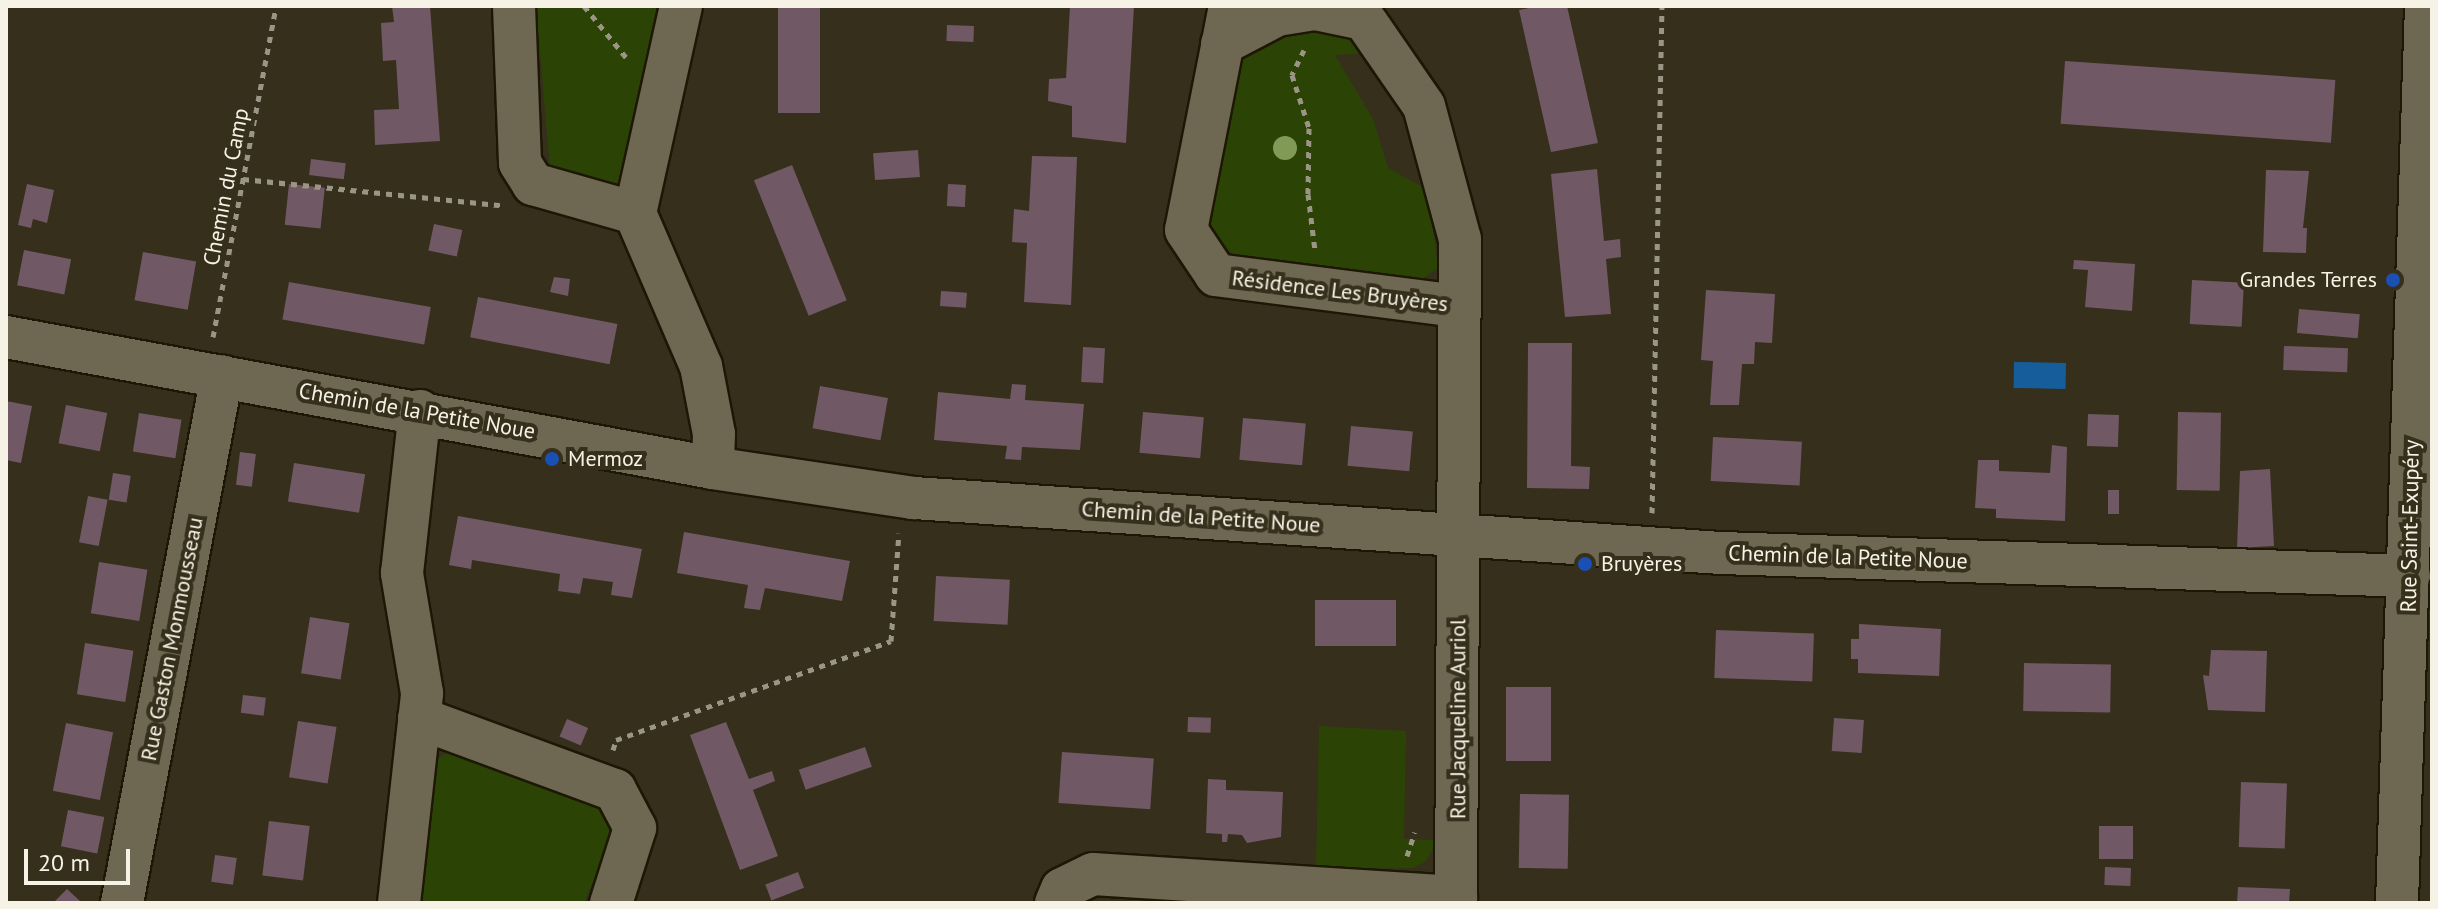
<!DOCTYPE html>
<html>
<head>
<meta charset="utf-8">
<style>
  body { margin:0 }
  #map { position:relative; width:2438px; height:909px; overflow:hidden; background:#362f1c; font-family:"PT Sans",sans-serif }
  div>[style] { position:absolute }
  .green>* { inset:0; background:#2b4405 }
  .water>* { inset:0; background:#165e9b; transform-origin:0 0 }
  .building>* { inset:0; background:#705965; transform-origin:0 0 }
  .path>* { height:5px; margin-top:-2.5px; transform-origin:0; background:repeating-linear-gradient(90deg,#9a9585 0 6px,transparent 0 12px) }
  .roads { filter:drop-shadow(2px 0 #1d1705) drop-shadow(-2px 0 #1d1705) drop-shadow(0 2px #1d1705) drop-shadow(0 -2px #1d1705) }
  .minor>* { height:42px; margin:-21px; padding:0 21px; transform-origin:21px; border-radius:21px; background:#6e6751 }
  .trees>* { width:24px; height:24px; margin:-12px; border-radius:50%; background:#819a55 }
  .dots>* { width:22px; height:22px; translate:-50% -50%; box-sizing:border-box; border:4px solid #362f1c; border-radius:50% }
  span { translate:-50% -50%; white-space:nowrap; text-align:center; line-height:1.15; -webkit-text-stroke:8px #362f1c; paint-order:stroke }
  .street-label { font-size:22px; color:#f6f3e6 }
  .poi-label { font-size:22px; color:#f6f3e6 }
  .right { translate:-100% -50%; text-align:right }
  .left { translate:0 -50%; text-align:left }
  .frame { position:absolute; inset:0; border:8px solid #f6f3e6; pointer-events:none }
  .scale { position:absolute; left:24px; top:849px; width:106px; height:36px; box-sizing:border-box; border:4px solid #f6f3e6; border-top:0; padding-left:10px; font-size:24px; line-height:28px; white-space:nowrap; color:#f6f3e6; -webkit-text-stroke:6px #362f1c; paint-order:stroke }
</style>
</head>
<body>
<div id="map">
  <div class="green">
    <i style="clip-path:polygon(536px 6px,657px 6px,625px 182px,609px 186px,550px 168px)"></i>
    <i style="clip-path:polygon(1290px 27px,1337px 31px,1369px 53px,1335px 55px,1373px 119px,1388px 168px,1428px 190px,1438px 268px,1421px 280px,1246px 259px,1220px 247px,1210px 221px,1232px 66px,1259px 43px)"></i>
    <i style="clip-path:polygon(1319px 726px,1406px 731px,1404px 839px,1438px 840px,1426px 861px,1414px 868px,1316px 869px)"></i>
    <i style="clip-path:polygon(452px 750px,603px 801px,615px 830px,584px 903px,418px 903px,432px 762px)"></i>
  </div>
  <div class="water">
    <i style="left:2014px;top:362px;width:52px;height:26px;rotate:1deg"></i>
  </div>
  <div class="building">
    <i style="clip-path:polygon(392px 6px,430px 6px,440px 141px,375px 145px,374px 110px,399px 109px,396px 60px,383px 61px,381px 23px,394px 22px)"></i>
    <i style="left:778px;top:6px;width:42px;height:107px"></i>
    <i style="clip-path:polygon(1070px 6px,1134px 6px,1126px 143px,1072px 137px,1072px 106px,1048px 101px,1049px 79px,1066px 78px)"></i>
    <i style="clip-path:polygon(1538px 6px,1567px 6px,1598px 143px,1551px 152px,1519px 10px)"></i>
    <i style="left:947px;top:25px;width:27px;height:16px;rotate:2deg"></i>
    <i style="left:2065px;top:61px;width:271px;height:63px;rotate:4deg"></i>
    <i style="left:918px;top:150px;width:27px;height:45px;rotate:86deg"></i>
    <i style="clip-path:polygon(1032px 156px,1077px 157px,1071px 305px,1024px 302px,1027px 243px,1012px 242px,1014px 209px,1029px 211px)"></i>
    <i style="left:311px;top:159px;width:35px;height:16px;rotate:7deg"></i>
    <i style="left:792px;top:165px;width:146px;height:41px;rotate:68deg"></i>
    <i style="clip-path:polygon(1597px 169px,1604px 241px,1620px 239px,1621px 257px,1606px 259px,1611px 314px,1565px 317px,1551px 174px)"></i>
    <i style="clip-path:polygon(2266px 170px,2309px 171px,2303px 228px,2307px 228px,2306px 253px,2263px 252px)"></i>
    <i style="clip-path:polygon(27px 184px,54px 190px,47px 223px,33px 219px,31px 228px,18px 225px)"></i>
    <i style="left:289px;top:184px;width:36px;height:41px;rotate:6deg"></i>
    <i style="left:948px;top:184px;width:18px;height:22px;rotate:3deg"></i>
    <i style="left:434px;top:224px;width:29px;height:27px;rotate:12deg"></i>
    <i style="left:24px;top:250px;width:48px;height:36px;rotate:11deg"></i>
    <i style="left:143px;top:252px;width:54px;height:49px;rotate:10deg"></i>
    <i style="clip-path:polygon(2074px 260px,2135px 264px,2132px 311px,2085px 307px,2088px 270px,2073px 269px)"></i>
    <i style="clip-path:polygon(554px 277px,570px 279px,568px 296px,550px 292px)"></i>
    <i style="left:2192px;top:280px;width:52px;height:44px;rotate:3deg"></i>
    <i style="left:289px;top:282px;width:144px;height:38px;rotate:10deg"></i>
    <i style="clip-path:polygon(1706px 290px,1775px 294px,1772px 343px,1755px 342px,1754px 364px,1742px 364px,1739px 405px,1710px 405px,1713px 361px,1701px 360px)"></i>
    <i style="left:941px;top:291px;width:26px;height:15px;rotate:4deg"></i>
    <i style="left:478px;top:297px;width:142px;height:41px;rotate:11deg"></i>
    <i style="left:2299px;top:309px;width:61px;height:24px;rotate:5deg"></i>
    <i style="clip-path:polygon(1528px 343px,1572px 343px,1571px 466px,1590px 467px,1589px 489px,1527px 488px)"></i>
    <i style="left:2284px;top:346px;width:64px;height:24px;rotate:2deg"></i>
    <i style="left:1083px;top:347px;width:22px;height:35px;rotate:3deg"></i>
    <i style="clip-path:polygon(1012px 384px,1026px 385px,1025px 400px,1084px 404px,1080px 450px,1022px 447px,1021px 460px,1005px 459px,1007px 446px,934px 440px,938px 392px,1010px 399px)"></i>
    <i style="left:820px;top:386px;width:69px;height:43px;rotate:10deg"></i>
    <i style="clip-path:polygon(6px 401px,32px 406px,21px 463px,6px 460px)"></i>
    <i style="left:66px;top:405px;width:42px;height:39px;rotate:11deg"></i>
    <i style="left:1143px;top:412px;width:61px;height:41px;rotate:5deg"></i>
    <i style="left:2178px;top:412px;width:43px;height:78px;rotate:1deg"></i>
    <i style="left:139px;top:413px;width:43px;height:39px;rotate:9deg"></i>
    <i style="left:2088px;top:414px;width:31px;height:32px;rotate:2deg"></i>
    <i style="left:1243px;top:418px;width:63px;height:42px;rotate:5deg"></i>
    <i style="left:1351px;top:426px;width:62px;height:40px;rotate:5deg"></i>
    <i style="left:1713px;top:437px;width:89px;height:44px;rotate:3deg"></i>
    <i style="clip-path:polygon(2052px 445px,2067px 447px,2065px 521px,1996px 518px,1996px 509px,1975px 508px,1978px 460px,1999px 460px,1999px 471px,2050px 473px)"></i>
    <i style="left:240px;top:452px;width:16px;height:33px;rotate:7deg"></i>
    <i style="left:294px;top:463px;width:72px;height:39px;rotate:9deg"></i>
    <i style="clip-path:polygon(2270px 469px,2274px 546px,2237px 548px,2240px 471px)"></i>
    <i style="left:113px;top:473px;width:18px;height:27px;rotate:9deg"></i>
    <i style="left:2108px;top:490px;width:11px;height:24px"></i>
    <i style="left:88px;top:496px;width:20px;height:47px;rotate:11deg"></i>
    <i style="clip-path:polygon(458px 516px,642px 549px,632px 598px,611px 595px,613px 582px,583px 578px,580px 594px,558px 591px,560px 574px,472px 560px,471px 569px,449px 565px)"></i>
    <i style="clip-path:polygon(684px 532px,850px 561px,842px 601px,765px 588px,760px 610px,744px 608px,748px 585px,677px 573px)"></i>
    <i style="left:99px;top:562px;width:49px;height:52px;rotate:9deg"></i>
    <i style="left:936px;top:576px;width:74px;height:45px;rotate:3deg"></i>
    <i style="left:1396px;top:600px;width:46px;height:81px;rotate:90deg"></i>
    <i style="left:310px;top:617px;width:40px;height:57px;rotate:9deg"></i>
    <i style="clip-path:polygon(1859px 624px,1941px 629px,1939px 676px,1858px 673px,1858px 659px,1851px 659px,1851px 639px,1859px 639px)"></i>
    <i style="left:1716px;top:630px;width:98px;height:48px;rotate:2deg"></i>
    <i style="left:85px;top:643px;width:49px;height:52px;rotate:9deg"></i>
    <i style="clip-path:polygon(2211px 650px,2267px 651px,2265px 712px,2208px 710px,2203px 675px,2209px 676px)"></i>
    <i style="left:2024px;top:663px;width:87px;height:48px;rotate:1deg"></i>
    <i style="left:1506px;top:687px;width:45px;height:74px"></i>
    <i style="left:243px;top:695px;width:23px;height:18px;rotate:7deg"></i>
    <i style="left:1188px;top:717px;width:23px;height:15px;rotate:2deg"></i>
    <i style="left:1834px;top:718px;width:30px;height:33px;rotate:4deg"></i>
    <i style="left:567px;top:719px;width:23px;height:19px;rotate:23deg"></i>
    <i style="left:298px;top:721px;width:39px;height:57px;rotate:9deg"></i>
    <i style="clip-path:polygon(726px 722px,749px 779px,772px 771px,775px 781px,753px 790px,778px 856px,740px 870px,690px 735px)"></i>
    <i style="left:66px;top:723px;width:48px;height:69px;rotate:11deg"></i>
    <i style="left:865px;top:747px;width:21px;height:70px;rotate:71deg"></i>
    <i style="left:1062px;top:752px;width:92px;height:51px;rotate:4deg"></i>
    <i style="clip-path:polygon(1208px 779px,1226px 780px,1226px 790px,1283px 792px,1281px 837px,1247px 843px,1242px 835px,1228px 834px,1227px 842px,1222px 842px,1222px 834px,1206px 833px)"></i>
    <i style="left:2241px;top:782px;width:46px;height:65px;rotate:2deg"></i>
    <i style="left:1520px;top:794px;width:49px;height:74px;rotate:1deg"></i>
    <i style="left:68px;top:810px;width:37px;height:37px;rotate:11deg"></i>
    <i style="left:269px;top:821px;width:41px;height:55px;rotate:7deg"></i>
    <i style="left:2099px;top:826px;width:34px;height:33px"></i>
    <i style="left:215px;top:855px;width:22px;height:27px;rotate:8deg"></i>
    <i style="left:2105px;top:867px;width:26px;height:18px;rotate:2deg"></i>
    <i style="left:798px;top:872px;width:17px;height:35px;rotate:69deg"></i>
    <i style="clip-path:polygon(2238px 887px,2290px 889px,2289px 903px,2237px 903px)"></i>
    <i style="clip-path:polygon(67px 889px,80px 901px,53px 903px)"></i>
  </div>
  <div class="path">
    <i style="left:584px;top:6px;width:71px;rotate:50.7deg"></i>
    <i style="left:1304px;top:50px;width:28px;rotate:116deg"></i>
    <i style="left:1292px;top:75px;width:56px;rotate:72.2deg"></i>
    <i style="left:1309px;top:128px;width:66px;rotate:90.9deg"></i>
    <i style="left:1308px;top:194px;width:56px;rotate:82.9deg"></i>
    <i style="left:243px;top:179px;width:259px;rotate:5.8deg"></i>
    <i style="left:213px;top:337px;width:337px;rotate:-79.2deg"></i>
    <i style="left:1652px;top:513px;width:507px;rotate:-88.87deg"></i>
    <i style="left:613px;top:750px;width:10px;rotate:-73deg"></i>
    <i style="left:616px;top:740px;width:292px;rotate:-19.8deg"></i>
    <i style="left:891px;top:641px;width:108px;rotate:-85.8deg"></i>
    <i style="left:1407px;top:856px;width:25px;rotate:-72deg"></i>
  </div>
  <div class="roads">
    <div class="minor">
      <i style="left:514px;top:6px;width:157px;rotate:87.8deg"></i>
      <i style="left:520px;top:163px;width:25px;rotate:58deg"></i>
      <i style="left:533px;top:184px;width:106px;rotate:15.9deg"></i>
      <i style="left:681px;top:6px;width:212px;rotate:102.5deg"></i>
      <i style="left:635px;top:213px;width:167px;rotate:66.7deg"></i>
      <i style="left:701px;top:366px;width:69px;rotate:79.2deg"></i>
      <i style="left:714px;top:434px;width:34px;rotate:92deg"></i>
      <i style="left:1230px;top:6px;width:228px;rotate:101.1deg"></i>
      <i style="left:1186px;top:230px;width:54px;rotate:56.3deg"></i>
      <i style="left:1216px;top:275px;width:245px;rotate:7.3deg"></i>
      <i style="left:1355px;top:6px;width:121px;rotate:55.4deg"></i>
      <i style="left:1424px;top:106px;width:138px;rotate:74.9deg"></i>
      <i style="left:1460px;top:239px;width:664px;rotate:90.35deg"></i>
      <i style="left:1222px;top:44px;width:62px;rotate:-27.8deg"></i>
      <i style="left:1277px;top:15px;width:38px;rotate:-9deg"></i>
      <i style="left:1315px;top:9px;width:49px;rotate:11.8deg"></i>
      <i style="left:6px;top:337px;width:719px;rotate:10.5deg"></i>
      <i style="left:713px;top:468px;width:203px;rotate:8.5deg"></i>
      <i style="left:914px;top:498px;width:809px;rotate:3.9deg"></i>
      <i style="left:1721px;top:553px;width:688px;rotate:1.91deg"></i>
      <i style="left:419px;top:718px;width:209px;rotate:20.2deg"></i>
      <i style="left:615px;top:790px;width:43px;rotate:62.2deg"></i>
      <i style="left:635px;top:828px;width:79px;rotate:107.7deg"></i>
      <i style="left:122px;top:903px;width:536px;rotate:-79.26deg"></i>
      <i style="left:399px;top:903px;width:211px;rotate:-83.7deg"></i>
      <i style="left:422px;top:693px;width:122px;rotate:-99.5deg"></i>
      <i style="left:402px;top:573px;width:163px;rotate:-83.7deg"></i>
      <i style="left:1056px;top:903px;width:15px;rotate:-67deg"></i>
      <i style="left:1062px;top:889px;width:34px;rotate:-26deg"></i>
      <i style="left:1093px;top:874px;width:364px;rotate:3.6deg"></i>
      <i style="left:2397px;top:903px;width:897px;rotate:-88.15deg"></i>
    </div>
  </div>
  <div class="trees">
    <i style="left:1285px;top:148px"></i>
  </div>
  <div class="dots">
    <i style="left:2393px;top:280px;background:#1a4fb4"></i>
    <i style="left:552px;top:459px;background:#1a4fb4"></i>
    <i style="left:1585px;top:564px;background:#1a4fb4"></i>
  </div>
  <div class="street-label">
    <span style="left:226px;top:187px;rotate:-79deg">Chemin du Camp</span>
    <span style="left:1340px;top:291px;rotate:7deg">Résidence Les Bruyères</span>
    <span style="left:417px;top:411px;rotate:10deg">Chemin de la Petite Noue</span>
    <span style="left:1201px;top:517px;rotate:4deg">Chemin de la Petite Noue</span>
    <span style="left:2410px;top:526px;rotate:-89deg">Rue Saint-Exupéry</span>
    <span style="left:1848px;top:557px;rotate:2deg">Chemin de la Petite Noue</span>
    <span style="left:172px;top:639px;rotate:-79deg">Rue Gaston Monmousseau</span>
    <span style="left:1458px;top:719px;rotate:-90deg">Rue Jacqueline Auriol</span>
  </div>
  <div class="poi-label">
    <span class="right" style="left:2377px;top:280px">Grandes Terres</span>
    <span class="left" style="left:568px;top:459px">Mermoz</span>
    <span class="left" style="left:1601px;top:564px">Bruyères</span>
  </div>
  <div class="frame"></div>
  <div class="scale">20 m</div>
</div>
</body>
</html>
